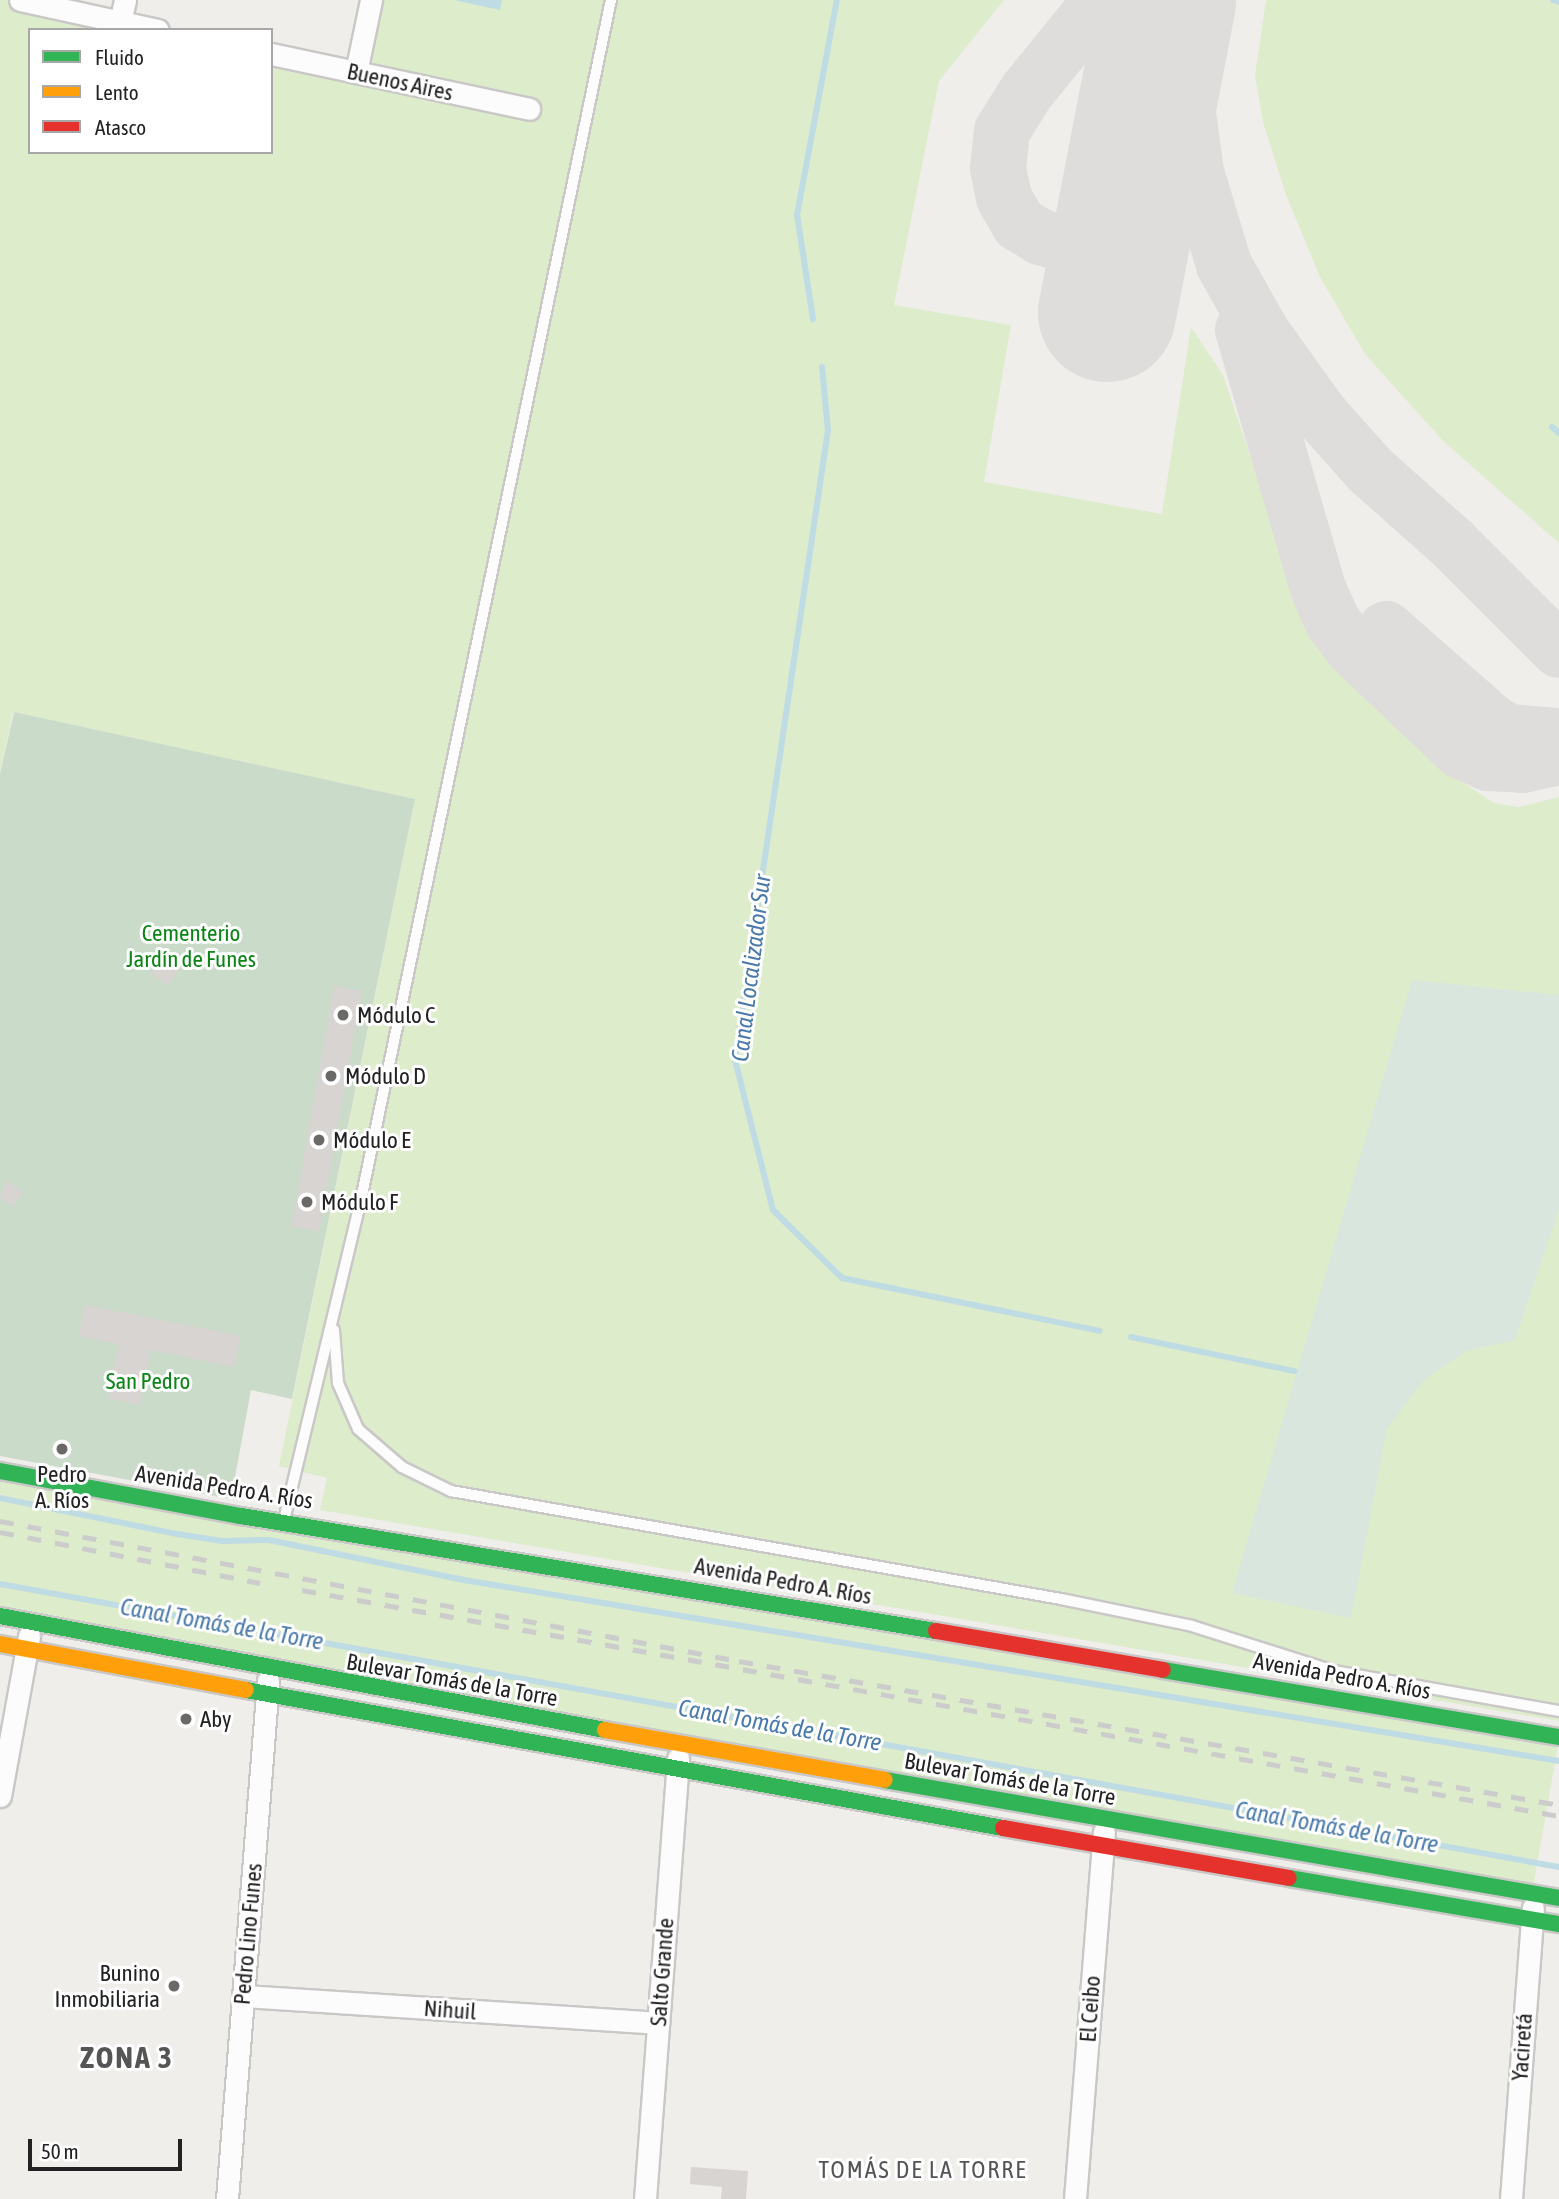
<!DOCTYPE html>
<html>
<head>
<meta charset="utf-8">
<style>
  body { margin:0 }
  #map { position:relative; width:1559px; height:2199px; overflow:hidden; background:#f0eeeb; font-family:"Asap Condensed",sans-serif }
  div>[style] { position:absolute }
  .grass>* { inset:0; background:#ddeccb; transform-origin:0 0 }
  .wetland>* { inset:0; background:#d9e6de }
  .cemetery>* { inset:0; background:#cadbca }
  .water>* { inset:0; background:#bfdbe3 }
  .stream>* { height:6px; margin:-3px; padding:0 3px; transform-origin:3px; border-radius:3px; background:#bfdbe3 }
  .taxiway>* { height:56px; margin:-28px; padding:0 28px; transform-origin:28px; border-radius:28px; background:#dedddc }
  .runway>* { height:138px; margin:-69px; padding:0 69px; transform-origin:69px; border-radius:69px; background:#dedddc }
  .building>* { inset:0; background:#d7d4d2; transform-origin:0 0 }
  .roads { filter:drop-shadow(2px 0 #c9c8c7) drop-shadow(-2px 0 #c9c8c7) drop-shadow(0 2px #c9c8c7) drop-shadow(0 -2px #c9c8c7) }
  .lane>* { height:10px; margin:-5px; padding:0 5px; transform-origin:5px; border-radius:5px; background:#fdfcfc }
  .street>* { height:21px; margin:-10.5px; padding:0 10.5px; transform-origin:10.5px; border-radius:10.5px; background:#fdfcfc }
  .fast>* { height:16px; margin:-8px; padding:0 8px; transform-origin:8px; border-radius:8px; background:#30b455 }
  .slow>* { height:16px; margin:-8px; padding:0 8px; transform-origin:8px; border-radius:8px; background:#ff9f0a }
  .jam>* { height:16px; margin:-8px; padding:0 8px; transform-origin:8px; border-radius:8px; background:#e5322d }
  .rail>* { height:5px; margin-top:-2.5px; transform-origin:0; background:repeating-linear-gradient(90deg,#ccc 0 14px,transparent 0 28px) }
  .dots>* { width:19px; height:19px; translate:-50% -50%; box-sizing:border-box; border:4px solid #fff; border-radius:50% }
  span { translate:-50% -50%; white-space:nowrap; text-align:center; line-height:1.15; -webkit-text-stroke:6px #fff; paint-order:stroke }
  .street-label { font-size:23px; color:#222 }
  .park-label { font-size:23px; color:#0c8416 }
  .poi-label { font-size:23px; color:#222 }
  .left { translate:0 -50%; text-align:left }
  .right { translate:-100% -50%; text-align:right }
  .water-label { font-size:24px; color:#4a7aab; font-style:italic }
  .neighbourhood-label { font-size:24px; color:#555; letter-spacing:2px }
  .district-label { font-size:30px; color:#555; font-weight:700; letter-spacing:2px }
  .legend { position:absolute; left:28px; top:28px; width:245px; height:126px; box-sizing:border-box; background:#fff; border:2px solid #a7a7a7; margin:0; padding:9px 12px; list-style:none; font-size:21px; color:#222 }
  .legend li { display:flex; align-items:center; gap:14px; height:35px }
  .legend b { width:35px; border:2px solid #a7a7a7 }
  .scale { position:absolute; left:28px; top:2139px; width:154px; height:32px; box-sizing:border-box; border:4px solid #222; border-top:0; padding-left:9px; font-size:21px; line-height:24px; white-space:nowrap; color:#222; -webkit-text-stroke:5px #fff; paint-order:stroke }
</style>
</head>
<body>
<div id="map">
  <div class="grass">
    <i style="clip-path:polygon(0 0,20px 0,158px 30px,30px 30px,30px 152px,271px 152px,271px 54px,356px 72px,371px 0,1004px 0,939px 81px,894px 305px,1011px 325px,984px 482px,1162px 514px,1191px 327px,1223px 375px,1305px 618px,1321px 649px,1453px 776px,1494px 803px,1519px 807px,1559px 797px,1559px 1721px,320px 1510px,327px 1478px,279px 1466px,415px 799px,13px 712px,0 773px)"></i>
    <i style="clip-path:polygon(1266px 0,1559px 0,1559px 543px,1443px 441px,1365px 354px,1320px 277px,1286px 195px,1263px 122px,1255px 75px)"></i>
    <i style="left:0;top:1471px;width:1582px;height:145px;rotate:10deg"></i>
  </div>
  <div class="wetland">
    <i style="clip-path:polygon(1412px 980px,1559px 995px,1559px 1209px,1515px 1340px,1466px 1351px,1423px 1381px,1387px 1429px,1351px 1618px,1232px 1593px)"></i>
  </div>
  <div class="cemetery">
    <i style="clip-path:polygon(14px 712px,415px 799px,292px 1399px,251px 1390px,231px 1499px,0 1456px,0 774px)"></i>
  </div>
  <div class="water">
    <i style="clip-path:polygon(454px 0,502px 0,500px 10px)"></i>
  </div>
  <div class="stream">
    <i style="left:1553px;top:0;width:6px;rotate:18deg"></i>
    <i style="left:813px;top:319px;width:105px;rotate:-98.7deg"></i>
    <i style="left:797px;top:215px;width:219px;rotate:-79.5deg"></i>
    <i style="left:822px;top:367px;width:63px;rotate:84.6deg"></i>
    <i style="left:828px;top:430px;width:637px;rotate:98.4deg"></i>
    <i style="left:735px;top:1060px;width:155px;rotate:75.8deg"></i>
    <i style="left:773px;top:1210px;width:97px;rotate:44.6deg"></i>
    <i style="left:842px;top:1278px;width:263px;rotate:11.6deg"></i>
    <i style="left:1552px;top:427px;width:9px;rotate:41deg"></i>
    <i style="left:1131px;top:1337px;width:167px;rotate:11.8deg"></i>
    <i style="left:0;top:1498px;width:181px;rotate:11.5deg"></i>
    <i style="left:177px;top:1534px;width:46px;rotate:8.8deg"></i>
    <i style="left:222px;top:1541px;width:47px;rotate:-1.2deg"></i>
    <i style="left:269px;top:1540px;width:199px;rotate:11.6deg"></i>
    <i style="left:464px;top:1580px;width:1110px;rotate:9.39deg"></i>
    <i style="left:0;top:1584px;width:1584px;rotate:10.29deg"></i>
  </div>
  <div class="taxiway">
    <i style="left:1101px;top:0;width:117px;rotate:129.1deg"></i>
    <i style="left:1027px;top:91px;width:47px;rotate:122deg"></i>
    <i style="left:1002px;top:131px;width:38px;rotate:96deg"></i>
    <i style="left:998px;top:169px;width:30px;rotate:78deg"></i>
    <i style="left:1004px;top:198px;width:30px;rotate:60deg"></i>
    <i style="left:1019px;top:224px;width:26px;rotate:31deg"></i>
    <i style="left:1041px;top:237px;width:27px;rotate:17deg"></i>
    <i style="left:1067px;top:245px;width:35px;rotate:-8deg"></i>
    <i style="left:1102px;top:240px;width:27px;rotate:-36deg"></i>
    <i style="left:1181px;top:0;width:99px;rotate:87.1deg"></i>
    <i style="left:1186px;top:99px;width:74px;rotate:82.2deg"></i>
    <i style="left:1196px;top:172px;width:97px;rotate:73.2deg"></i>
    <i style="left:1224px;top:265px;width:76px;rotate:60.7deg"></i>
    <i style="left:1261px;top:331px;width:103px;rotate:54.5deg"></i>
    <i style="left:1321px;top:415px;width:74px;rotate:48.3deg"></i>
    <i style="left:1370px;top:470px;width:110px;rotate:41.7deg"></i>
    <i style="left:1452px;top:543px;width:151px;rotate:45deg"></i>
    <i style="left:1243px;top:330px;width:272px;rotate:73.8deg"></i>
    <i style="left:1319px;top:591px;width:34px;rotate:66deg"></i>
    <i style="left:1333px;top:622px;width:34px;rotate:53deg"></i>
    <i style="left:1353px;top:649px;width:149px;rotate:43.4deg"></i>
    <i style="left:1461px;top:751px;width:30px;rotate:24deg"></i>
    <i style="left:1488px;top:763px;width:34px;rotate:3deg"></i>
    <i style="left:1522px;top:765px;width:38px;rotate:-12deg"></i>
    <i style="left:1386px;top:629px;width:141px;rotate:41.3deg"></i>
    <i style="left:1492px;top:722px;width:19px;rotate:32deg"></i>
    <i style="left:1508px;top:732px;width:51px;rotate:4.5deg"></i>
  </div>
  <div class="runway">
    <i style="left:1107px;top:313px;width:319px;rotate:-79.1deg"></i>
  </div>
  <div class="building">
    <i style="left:161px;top:959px;width:21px;height:18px;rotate:35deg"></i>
    <i style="left:334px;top:986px;width:28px;height:244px;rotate:10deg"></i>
    <i style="clip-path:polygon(6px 1180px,23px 1192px,12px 1207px,0 1198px)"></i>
    <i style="clip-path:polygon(85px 1305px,241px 1336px,234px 1367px,151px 1350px,140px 1405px,108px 1398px,119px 1344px,79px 1336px)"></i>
    <i style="clip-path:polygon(691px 2167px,748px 2171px,746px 2199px,721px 2199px,722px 2187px,690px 2184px)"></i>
  </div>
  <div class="roads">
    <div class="lane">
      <i style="left:334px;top:1330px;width:53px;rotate:85.7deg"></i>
      <i style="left:338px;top:1383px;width:50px;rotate:66.5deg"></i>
      <i style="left:358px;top:1429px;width:58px;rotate:40.8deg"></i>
      <i style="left:402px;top:1467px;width:55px;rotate:26.1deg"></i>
      <i style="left:451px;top:1491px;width:619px;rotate:10.04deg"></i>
      <i style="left:1061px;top:1599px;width:134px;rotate:11.6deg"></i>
      <i style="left:1192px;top:1626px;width:149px;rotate:17.6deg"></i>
      <i style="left:1334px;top:1671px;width:229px;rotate:10.1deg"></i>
      <i style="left:285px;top:1516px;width:335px;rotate:-76.5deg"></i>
      <i style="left:363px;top:1190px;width:1216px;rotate:-78.23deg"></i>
    </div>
    <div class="street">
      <i style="left:20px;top:0;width:141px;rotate:12.3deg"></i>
      <i style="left:120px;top:22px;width:23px;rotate:-77deg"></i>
      <i style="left:271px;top:54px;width:264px;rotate:12deg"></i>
      <i style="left:356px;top:72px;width:74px;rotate:-78.2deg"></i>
      <i style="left:0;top:1796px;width:163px;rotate:-79.7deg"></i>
      <i style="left:243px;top:1996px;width:416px;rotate:3.7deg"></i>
      <i style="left:227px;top:2199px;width:520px;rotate:-85.47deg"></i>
      <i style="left:645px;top:2199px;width:442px;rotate:-85.7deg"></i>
      <i style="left:1075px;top:2199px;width:368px;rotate:-85.5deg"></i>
      <i style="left:1511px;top:2199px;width:292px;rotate:-85.7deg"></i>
    </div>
    <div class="fast">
      <i style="left:0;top:1471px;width:245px;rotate:10.6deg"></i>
      <i style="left:241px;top:1516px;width:704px;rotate:9.4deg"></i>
      <i style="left:0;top:1616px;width:616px;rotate:10.67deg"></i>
      <i style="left:1163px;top:1670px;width:402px;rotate:9.6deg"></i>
      <i style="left:246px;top:1690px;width:769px;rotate:10.33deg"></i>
      <i style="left:885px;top:1780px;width:684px;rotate:9.93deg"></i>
      <i style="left:1289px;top:1878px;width:274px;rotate:9.7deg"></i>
    </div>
    <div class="slow">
      <i style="left:0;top:1644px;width:250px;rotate:10.6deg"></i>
      <i style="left:605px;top:1730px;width:284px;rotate:10.1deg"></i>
    </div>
    <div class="jam">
      <i style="left:936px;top:1631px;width:230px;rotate:9.7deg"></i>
      <i style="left:1003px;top:1828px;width:290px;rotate:9.9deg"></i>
    </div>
  </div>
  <div class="rail">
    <i style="left:0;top:1521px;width:752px;rotate:10.73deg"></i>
    <i style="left:739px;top:1661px;width:833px;rotate:9.96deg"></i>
    <i style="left:0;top:1532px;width:265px;rotate:11.1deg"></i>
    <i style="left:302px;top:1590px;width:1277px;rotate:10.19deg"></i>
  </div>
  <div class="dots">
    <i style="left:343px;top:1015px;background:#6a6968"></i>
    <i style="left:331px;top:1076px;background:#6a6968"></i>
    <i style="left:319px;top:1140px;background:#6a6968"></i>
    <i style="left:307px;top:1202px;background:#6a6968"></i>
    <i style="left:62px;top:1449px;background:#6a6968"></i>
    <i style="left:186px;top:1719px;background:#6a6968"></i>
    <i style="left:174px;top:1986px;background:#6a6968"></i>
  </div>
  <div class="street-label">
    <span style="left:400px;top:82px;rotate:12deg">Buenos Aires</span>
    <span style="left:224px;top:1487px;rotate:9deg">Avenida Pedro A. Ríos</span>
    <span style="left:783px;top:1581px;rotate:10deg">Avenida Pedro A. Ríos</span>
    <span style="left:1342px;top:1676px;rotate:10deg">Avenida Pedro A. Ríos</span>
    <span style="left:452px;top:1680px;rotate:10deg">Bulevar Tomás de la Torre</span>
    <span style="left:1010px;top:1779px;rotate:10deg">Bulevar Tomás de la Torre</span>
    <span style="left:248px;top:1934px;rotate:-85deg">Pedro Lino Funes</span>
    <span style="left:662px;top:1972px;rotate:-86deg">Salto Grande</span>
    <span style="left:1090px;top:2009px;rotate:-86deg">El Ceibo</span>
    <span style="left:450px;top:2010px;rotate:4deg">Nihuil</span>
    <span style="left:1522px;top:2047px;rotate:-86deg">Yaciretá</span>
  </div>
  <div class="park-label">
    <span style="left:191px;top:946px">Cementerio<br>Jardín de Funes</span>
    <span style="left:148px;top:1381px">San Pedro</span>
  </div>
  <div class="poi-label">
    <span class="left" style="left:357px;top:1015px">Módulo C</span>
    <span class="left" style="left:345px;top:1076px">Módulo D</span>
    <span class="left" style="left:333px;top:1140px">Módulo E</span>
    <span class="left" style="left:321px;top:1202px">Módulo F</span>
    <span style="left:62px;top:1487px">Pedro<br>A. Ríos</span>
    <span class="left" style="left:200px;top:1719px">Aby</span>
    <span class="right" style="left:160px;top:1986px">Bunino<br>Inmobiliaria</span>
  </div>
  <div class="water-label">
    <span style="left:751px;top:968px;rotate:-83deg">Canal Localizador Sur</span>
    <span style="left:222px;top:1624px;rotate:10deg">Canal Tomás de la Torre</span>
    <span style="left:780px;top:1725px;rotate:10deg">Canal Tomás de la Torre</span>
    <span style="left:1337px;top:1827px;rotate:10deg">Canal Tomás de la Torre</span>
  </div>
  <div class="neighbourhood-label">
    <span style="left:923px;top:2170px">TOMÁS DE LA TORRE</span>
  </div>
  <div class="district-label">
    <span style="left:127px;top:2057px">ZONA 3</span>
  </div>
  <ul class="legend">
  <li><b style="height:9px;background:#30b455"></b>Fluido</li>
  <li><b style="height:9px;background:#ff9f0a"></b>Lento</li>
  <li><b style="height:9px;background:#e5322d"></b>Atasco</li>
  </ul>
  <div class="scale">50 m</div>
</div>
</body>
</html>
